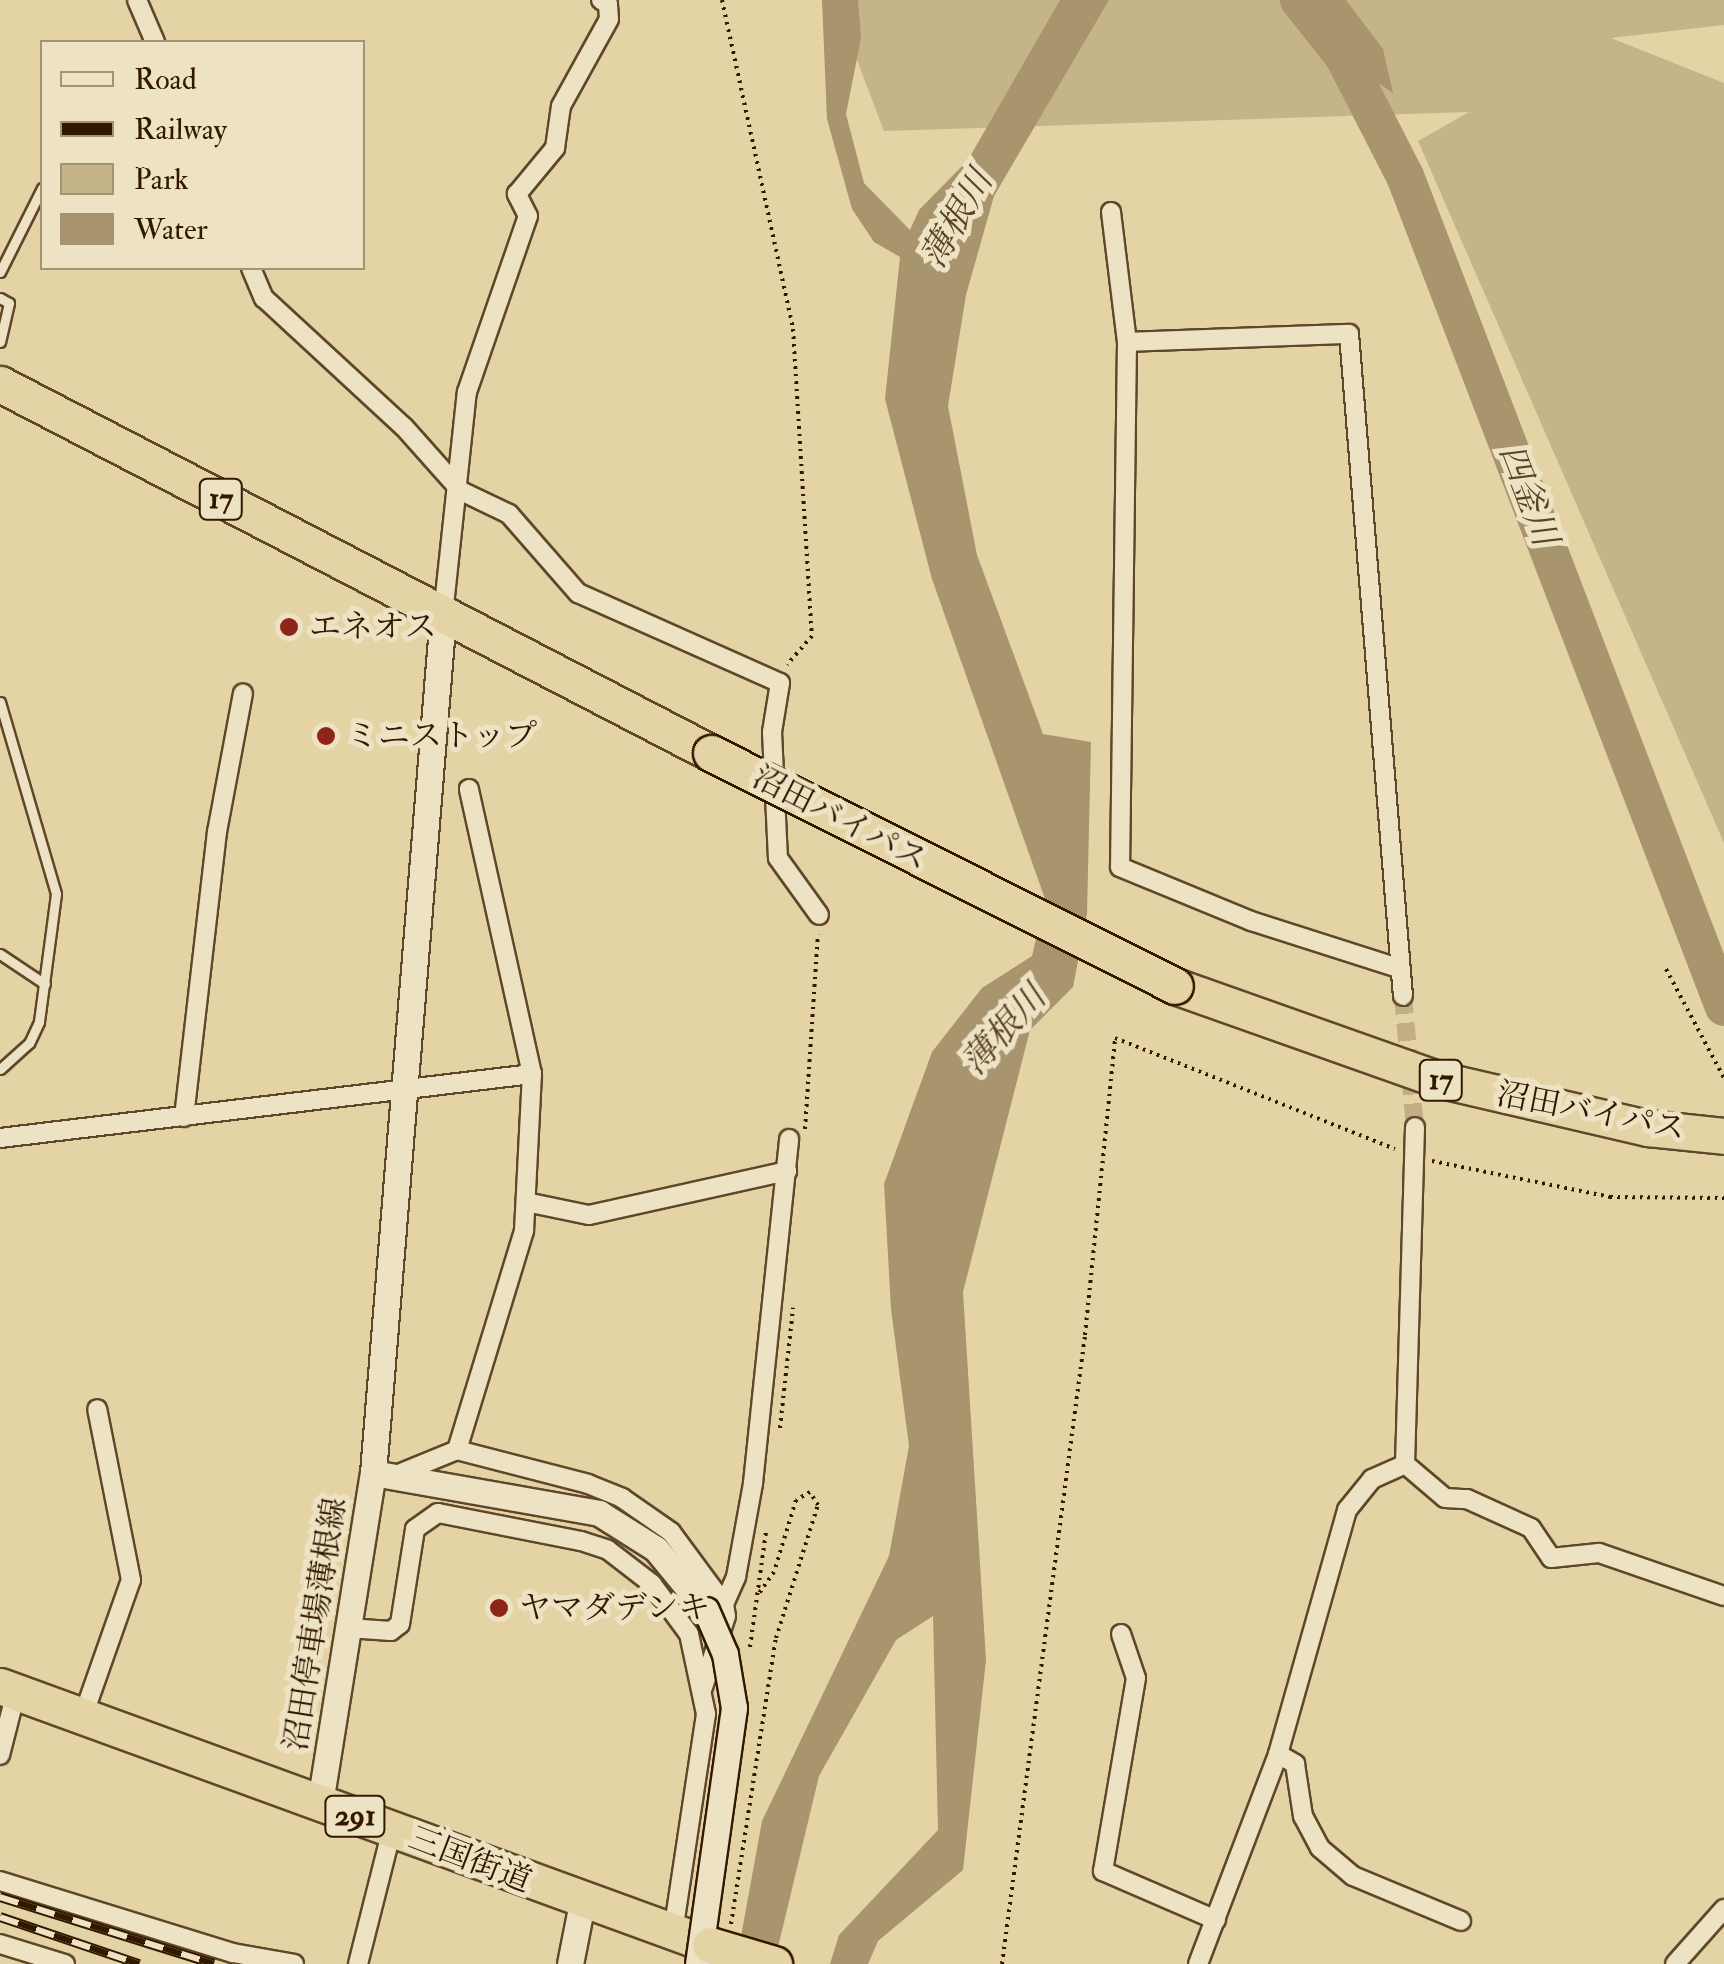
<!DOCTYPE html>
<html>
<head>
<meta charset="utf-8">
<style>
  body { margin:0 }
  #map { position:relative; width:1724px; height:1964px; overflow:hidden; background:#e4d4a5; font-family:"IM FELL Double Pica","Noto Serif JP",serif }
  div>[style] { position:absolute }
  .green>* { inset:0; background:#c6b489 }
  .water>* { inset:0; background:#a8946d }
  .river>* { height:38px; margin:-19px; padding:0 19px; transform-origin:19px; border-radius:19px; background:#a8946d }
  .street-tunnel>* { height:18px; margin-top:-9px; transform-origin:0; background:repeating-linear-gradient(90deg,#c1ae84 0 18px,transparent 0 27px) }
  .path>* { height:4px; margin-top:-2px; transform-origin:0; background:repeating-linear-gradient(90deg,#331800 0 2.5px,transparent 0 7.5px) }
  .roads { filter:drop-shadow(2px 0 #5f4729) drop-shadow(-2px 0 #5f4729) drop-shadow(0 2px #5f4729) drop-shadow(0 -2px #5f4729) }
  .lane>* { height:9px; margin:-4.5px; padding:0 4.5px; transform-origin:4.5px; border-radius:4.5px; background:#ede3c4 }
  .street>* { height:18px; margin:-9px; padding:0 9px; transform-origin:9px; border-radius:9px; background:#ede3c4 }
  .secondary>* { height:25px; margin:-12.5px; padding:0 12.5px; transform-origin:12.5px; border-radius:12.5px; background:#ede3c4 }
  .highway>* { height:35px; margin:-17.5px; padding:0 17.5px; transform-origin:17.5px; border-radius:17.5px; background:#e4d4a5 }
  .rail>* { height:10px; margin-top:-5px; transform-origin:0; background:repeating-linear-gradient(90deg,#ede3c4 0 19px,#331800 0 38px); box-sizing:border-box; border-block:2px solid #331800 }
  .bridges { filter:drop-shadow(2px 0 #331800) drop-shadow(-2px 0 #331800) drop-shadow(0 2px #331800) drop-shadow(0 -2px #331800) }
  .secondary-bridge>* { height:25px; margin:-12.5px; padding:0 12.5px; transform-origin:12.5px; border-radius:12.5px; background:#ede3c4 }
  .highway-bridge>* { height:35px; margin:-17.5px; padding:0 17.5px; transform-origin:17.5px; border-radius:17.5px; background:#e4d4a5 }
  .dots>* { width:28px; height:28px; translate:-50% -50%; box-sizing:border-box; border:5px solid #ede3c4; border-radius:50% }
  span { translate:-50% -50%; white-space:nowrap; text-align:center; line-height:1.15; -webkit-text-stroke:10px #ede3c4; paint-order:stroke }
  .shield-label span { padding:2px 8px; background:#ede3c4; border:2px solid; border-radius:8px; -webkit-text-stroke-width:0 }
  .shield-label { font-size:30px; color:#331800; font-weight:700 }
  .poi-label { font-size:32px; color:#331800 }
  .left { translate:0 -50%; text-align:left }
  .street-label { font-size:32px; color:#331800 }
  .water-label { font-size:35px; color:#5c4326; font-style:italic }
  .legend { position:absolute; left:40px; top:40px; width:325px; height:230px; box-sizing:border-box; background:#ede3c4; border:2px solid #a39276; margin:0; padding:12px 18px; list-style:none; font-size:30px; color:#331800 }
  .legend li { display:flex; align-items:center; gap:20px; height:50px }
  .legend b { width:50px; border:2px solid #a39276 }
</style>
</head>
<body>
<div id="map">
  <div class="green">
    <i style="clip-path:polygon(834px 0,1724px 0,1724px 25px,1611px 38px,1724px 83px,1724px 843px,1418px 141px,1469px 112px,884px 131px)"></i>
  </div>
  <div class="water">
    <i style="clip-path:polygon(822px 0,858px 0,861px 38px,846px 114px,864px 183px,910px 230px,919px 210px,968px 160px,1060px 0,1109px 0,994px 196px,966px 295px,948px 406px,977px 555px,1043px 734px,1091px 742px,1087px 914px,1073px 987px,1030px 1030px,963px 1292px,986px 1660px,963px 1870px,878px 1941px,868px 1964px,830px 1964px,839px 1935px,938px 1830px,933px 1616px,896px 1640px,819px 1776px,774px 1964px,736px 1964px,762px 1821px,889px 1556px,909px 1446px,891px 1309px,884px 1184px,932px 1052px,982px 988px,1032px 956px,1045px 899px,932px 579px,885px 399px,900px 257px,874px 242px,852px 209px,827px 119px)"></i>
    <i style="clip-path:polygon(1319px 0,1346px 0,1383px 49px,1393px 93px,1374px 80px)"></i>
  </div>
  <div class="river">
    <i style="left:1299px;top:0;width:73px;rotate:51.7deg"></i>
    <i style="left:1344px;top:57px;width:134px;rotate:62.9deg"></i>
    <i style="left:1405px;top:176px;width:890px;rotate:69deg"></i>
  </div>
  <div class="street-tunnel">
    <i style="left:1403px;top:996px;width:132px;rotate:84.8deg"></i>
  </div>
  <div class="path">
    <i style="left:722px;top:0;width:337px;rotate:77.8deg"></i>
    <i style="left:793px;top:329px;width:308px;rotate:86.5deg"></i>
    <i style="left:812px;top:636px;width:38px;rotate:131deg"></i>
    <i style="left:1666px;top:969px;width:123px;rotate:62deg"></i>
    <i style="left:805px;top:1129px;width:195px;rotate:-86.2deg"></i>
    <i style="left:1432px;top:1161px;width:182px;rotate:11.4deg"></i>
    <i style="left:1610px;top:1197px;width:114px;rotate:0.5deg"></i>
    <i style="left:780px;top:1428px;width:121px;rotate:-83.8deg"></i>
    <i style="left:750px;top:1647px;width:116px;rotate:-82.1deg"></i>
    <i style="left:731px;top:1924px;width:290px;rotate:-81.1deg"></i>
    <i style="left:776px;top:1638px;width:139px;rotate:-72.5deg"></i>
    <i style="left:818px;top:1505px;width:15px;rotate:-122deg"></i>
    <i style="left:810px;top:1492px;width:16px;rotate:150deg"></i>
    <i style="left:796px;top:1500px;width:75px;rotate:107deg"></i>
    <i style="left:774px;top:1572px;width:29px;rotate:125deg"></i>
    <i style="left:1002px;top:1964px;width:634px;rotate:-82.48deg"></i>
    <i style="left:1085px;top:1335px;width:299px;rotate:-84.2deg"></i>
    <i style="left:1115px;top:1038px;width:301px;rotate:21.6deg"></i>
  </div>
  <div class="roads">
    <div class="lane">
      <i style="left:0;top:272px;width:94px;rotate:-63.4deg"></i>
      <i style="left:0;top:298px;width:10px;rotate:29deg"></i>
      <i style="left:9px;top:303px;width:40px;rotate:103deg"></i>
      <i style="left:0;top:702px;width:200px;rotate:73.7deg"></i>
      <i style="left:56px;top:894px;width:129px;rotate:97.6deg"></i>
      <i style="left:39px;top:1022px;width:23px;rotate:115deg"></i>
      <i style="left:29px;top:1043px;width:39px;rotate:138deg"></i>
      <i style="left:0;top:954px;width:54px;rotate:33.7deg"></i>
    </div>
    <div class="street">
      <i style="left:137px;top:0;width:46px;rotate:66.8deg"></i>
      <i style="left:1111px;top:212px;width:131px;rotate:83deg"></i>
      <i style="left:1127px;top:342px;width:525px;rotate:90.76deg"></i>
      <i style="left:1120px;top:867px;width:142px;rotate:22.4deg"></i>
      <i style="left:1251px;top:921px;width:157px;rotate:17.7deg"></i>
      <i style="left:251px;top:268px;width:33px;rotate:67deg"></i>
      <i style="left:264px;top:298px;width:190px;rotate:42.7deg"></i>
      <i style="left:404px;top:427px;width:86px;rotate:48.3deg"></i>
      <i style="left:461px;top:491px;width:53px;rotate:25.6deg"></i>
      <i style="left:509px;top:514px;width:105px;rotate:48.9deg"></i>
      <i style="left:578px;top:593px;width:221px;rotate:24deg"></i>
      <i style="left:780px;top:683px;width:50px;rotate:99.3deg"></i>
      <i style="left:772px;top:732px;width:126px;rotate:87.3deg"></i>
      <i style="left:778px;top:858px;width:70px;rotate:54.3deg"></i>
      <i style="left:1127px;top:342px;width:222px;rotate:-2.1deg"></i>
      <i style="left:1349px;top:334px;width:664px;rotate:85.34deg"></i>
      <i style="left:443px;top:615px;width:224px;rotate:-83.9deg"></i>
      <i style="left:467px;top:392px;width:186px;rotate:-70.9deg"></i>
      <i style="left:528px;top:216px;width:25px;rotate:-117deg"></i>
      <i style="left:517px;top:194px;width:60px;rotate:-50.4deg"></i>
      <i style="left:555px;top:148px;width:42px;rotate:-81.9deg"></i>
      <i style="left:561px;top:106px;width:99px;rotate:-61.1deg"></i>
      <i style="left:609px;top:19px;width:15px;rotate:-94deg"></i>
      <i style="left:608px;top:4px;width:8px;rotate:-150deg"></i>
      <i style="left:184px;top:1117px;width:287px;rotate:-83.4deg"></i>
      <i style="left:217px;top:832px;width:141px;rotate:-79.4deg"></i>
      <i style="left:0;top:1138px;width:536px;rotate:-6.86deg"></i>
      <i style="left:526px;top:1202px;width:64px;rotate:11.7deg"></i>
      <i style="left:589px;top:1215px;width:203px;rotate:-12.5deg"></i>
      <i style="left:457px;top:1450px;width:135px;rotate:14.5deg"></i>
      <i style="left:588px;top:1484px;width:37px;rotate:22deg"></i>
      <i style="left:622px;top:1498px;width:60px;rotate:34.8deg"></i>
      <i style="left:671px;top:1532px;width:89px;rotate:53.6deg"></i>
      <i style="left:724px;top:1604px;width:12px;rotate:81deg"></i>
      <i style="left:726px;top:1616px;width:75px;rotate:107.9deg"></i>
      <i style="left:1405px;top:1464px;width:52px;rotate:40.4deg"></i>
      <i style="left:1445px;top:1498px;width:22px;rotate:3deg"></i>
      <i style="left:1467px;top:1499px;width:70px;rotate:24.4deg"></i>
      <i style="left:1531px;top:1528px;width:36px;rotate:56deg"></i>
      <i style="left:1551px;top:1558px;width:48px;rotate:-5.9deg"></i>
      <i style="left:1599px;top:1553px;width:132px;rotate:19deg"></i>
      <i style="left:1405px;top:1464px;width:337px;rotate:-88.3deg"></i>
      <i style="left:396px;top:1475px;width:66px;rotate:-22.3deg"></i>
      <i style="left:457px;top:1450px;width:229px;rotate:-73deg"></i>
      <i style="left:524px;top:1231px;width:157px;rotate:-87.1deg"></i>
      <i style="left:532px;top:1074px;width:292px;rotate:-102.5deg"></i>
      <i style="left:724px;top:1604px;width:30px;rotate:-66deg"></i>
      <i style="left:736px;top:1577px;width:96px;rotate:-79.7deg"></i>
      <i style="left:753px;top:1483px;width:346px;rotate:-84deg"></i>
      <i style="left:348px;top:1628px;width:43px;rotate:4deg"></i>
      <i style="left:391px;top:1631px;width:11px;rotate:-38deg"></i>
      <i style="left:400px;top:1624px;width:96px;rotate:-81deg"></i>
      <i style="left:415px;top:1529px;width:28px;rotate:-35deg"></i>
      <i style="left:438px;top:1513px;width:146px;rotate:11.1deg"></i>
      <i style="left:581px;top:1541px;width:28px;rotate:18deg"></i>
      <i style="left:608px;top:1550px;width:56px;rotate:37.7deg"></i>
      <i style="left:652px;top:1584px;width:62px;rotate:53.5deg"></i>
      <i style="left:689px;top:1634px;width:82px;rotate:78deg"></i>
      <i style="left:706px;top:1714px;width:221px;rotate:98.6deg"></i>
      <i style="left:1121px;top:1634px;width:46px;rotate:71.2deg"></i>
      <i style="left:1136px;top:1678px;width:196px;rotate:99.7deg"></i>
      <i style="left:1103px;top:1871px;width:123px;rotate:23.4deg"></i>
      <i style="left:83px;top:1716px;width:144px;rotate:-70.6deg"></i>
      <i style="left:131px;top:1580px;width:174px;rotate:-101.2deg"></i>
      <i style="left:1278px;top:1754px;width:20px;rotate:30deg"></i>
      <i style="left:1295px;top:1764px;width:53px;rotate:81.3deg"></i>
      <i style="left:1303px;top:1816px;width:36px;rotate:62deg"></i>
      <i style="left:1320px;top:1848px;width:43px;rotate:40.3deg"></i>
      <i style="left:1353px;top:1876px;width:117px;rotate:22.6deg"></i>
      <i style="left:0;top:1755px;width:65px;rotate:-75.7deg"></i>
      <i style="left:0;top:1881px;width:244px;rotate:17.2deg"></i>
      <i style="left:233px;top:1953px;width:62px;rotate:10.2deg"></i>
      <i style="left:0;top:1944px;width:68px;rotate:17.1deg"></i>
      <i style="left:358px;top:1964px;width:138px;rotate:-75.8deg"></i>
      <i style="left:1198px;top:1964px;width:225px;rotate:-69.1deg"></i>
      <i style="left:1278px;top:1754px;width:254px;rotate:-74.2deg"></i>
      <i style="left:1347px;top:1510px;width:40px;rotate:-51deg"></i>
      <i style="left:1372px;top:1479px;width:36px;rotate:-24deg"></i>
      <i style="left:1675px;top:1964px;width:74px;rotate:-48.3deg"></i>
    </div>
    <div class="secondary">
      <i style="left:373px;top:1473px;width:230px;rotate:10deg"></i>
      <i style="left:599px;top:1513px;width:67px;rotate:32.3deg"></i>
      <i style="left:656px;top:1549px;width:79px;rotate:50.7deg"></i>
      <i style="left:320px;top:1803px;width:334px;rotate:-80.9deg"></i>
      <i style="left:373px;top:1473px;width:861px;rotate:-85.34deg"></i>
      <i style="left:570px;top:1964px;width:62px;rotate:-78.9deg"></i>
    </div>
    <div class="highway">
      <i style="left:0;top:384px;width:801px;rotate:27.43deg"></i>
      <i style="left:1175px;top:986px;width:278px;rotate:19.5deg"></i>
      <i style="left:1437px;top:1079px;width:217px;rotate:13.1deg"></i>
      <i style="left:1648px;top:1128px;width:76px;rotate:6deg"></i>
      <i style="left:0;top:1686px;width:756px;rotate:20.04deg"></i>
    </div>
  </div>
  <div class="rail">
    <i style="left:0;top:1897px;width:224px;rotate:17.4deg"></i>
    <i style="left:0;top:1917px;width:147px;rotate:18.7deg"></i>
  </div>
  <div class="bridges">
    <div class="secondary-bridge">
      <i style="left:698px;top:1964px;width:259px;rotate:-82deg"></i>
      <i style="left:734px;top:1708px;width:55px;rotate:-99.5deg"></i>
      <i style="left:725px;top:1654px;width:48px;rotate:-113.4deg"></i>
    </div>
    <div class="highway-bridge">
      <i style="left:711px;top:753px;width:519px;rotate:26.66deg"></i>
      <i style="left:710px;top:1945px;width:67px;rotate:16.5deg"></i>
    </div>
  </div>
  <div class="dots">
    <i style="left:289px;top:627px;background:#8f2418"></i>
    <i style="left:326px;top:736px;background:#8f2418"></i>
    <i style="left:499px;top:1608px;background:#8f2418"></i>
  </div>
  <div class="shield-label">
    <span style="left:221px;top:499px">17</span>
    <span style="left:1441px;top:1080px">17</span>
    <span style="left:355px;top:1816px">291</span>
  </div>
  <div class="poi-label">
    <span class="left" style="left:309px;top:627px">エネオス</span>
    <span class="left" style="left:346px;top:736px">ミニストップ</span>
    <span class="left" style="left:519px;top:1608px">ヤマダデンキ</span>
  </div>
  <div class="street-label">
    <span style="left:840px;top:819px;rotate:27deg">沼田バイパス</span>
    <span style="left:1591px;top:1112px;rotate:11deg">沼田バイパス</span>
    <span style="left:316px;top:1624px;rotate:-81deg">沼田停車場薄根線</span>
    <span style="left:470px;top:1860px;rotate:21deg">三国街道</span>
  </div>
  <div class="water-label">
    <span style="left:957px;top:219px;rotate:-60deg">薄根川</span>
    <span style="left:1528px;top:495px;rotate:69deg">四釜川</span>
    <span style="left:1004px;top:1030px;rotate:-48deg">薄根川</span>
  </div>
  <ul class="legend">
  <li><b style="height:12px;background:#ede3c4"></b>Road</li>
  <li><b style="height:12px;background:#331800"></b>Railway</li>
  <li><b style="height:28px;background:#c6b489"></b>Park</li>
  <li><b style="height:28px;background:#a8946d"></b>Water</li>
  </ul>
</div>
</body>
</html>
